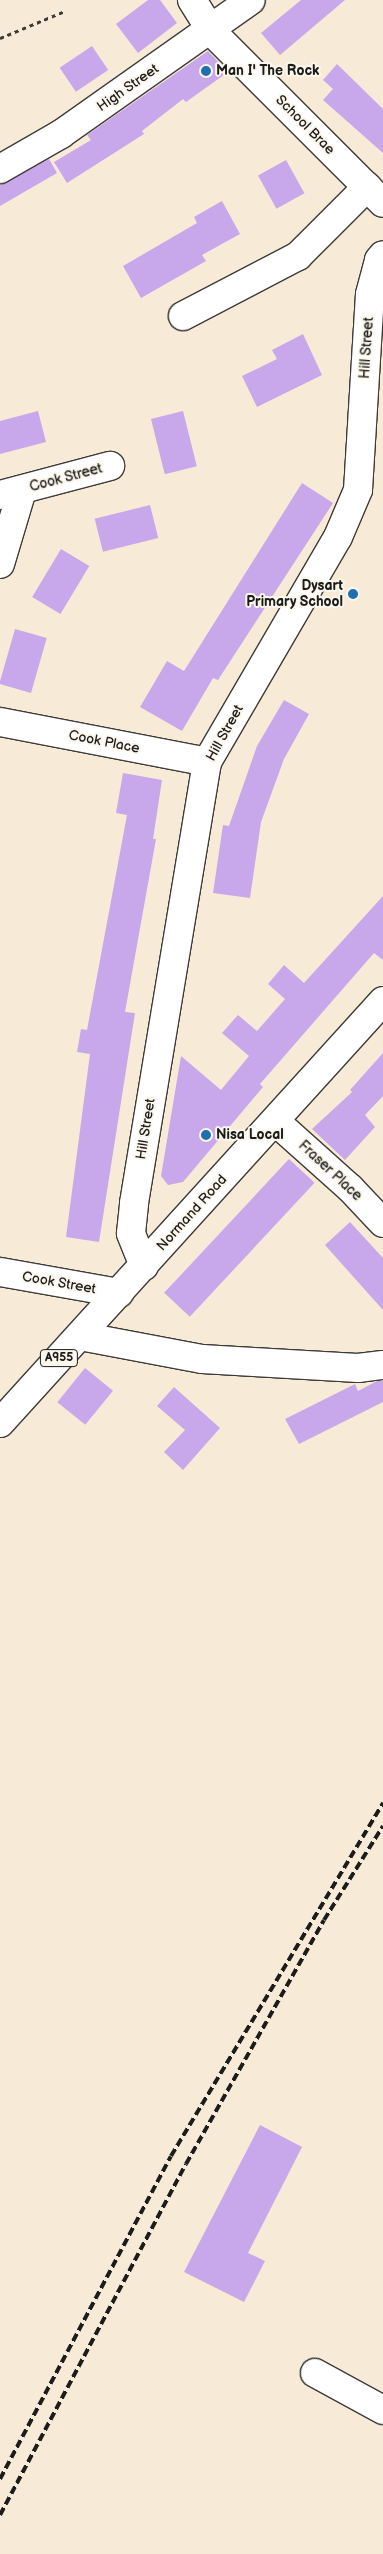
<!DOCTYPE html>
<html>
<head>
<meta charset="utf-8">
<style>
  body { margin:0 }
  #map { position:relative; width:383px; height:2554px; overflow:hidden; background:#f7ebd7; font-family:"Balsamiq Sans",sans-serif }
  div>[style] { position:absolute }
  .building>* { inset:0; background:#c8a7ea; transform-origin:0 0 }
  .path>* { height:3px; margin-top:-1.5px; transform-origin:0; background:repeating-linear-gradient(90deg,#3d3b38 0 4px,transparent 0 8px) }
  .roads { filter:drop-shadow(1px 0 #3d3b38) drop-shadow(-1px 0 #3d3b38) drop-shadow(0 1px #3d3b38) drop-shadow(0 -1px #3d3b38) }
  .minor>* { height:28px; margin:-14px; padding:0 14px; transform-origin:14px; border-radius:14px; background:#fff }
  .major>* { height:28px; margin:-14px; padding:0 14px; transform-origin:14px; border-radius:14px; background:#fff }
  .rail>* { height:4px; margin-top:-2px; transform-origin:0; background:repeating-linear-gradient(90deg,#1c1c1c 0 8px,transparent 0 12px) }
  .dots>* { width:14px; height:14px; translate:-50% -50%; box-sizing:border-box; border:2px solid #fbf7ec; border-radius:50% }
  span { translate:-50% -50%; white-space:nowrap; text-align:center; line-height:1.15; -webkit-text-stroke:4px #fbf7ec; paint-order:stroke }
  .shield-label span { padding:1px 4px; background:#fbf7ec; border:1px solid; border-radius:4px; -webkit-text-stroke-width:0 }
  .shield-label { font-size:12px; color:#1c1c1c; font-weight:700 }
  .poi-label { font-size:14px; color:#1c1c1c; font-weight:700 }
  .left { translate:0 -50%; text-align:left }
  .right { translate:-100% -50%; text-align:right }
  .street-label { font-size:14px; color:#1c1c1c }
</style>
</head>
<body>
<div id="map">
  <div class="building">
    <i style="clip-path:polygon(148px 0,160px 0,177px 23px,138px 53px,116px 24px)"></i>
    <i style="clip-path:polygon(301px 0,345px 0,280px 55px,261px 33px)"></i>
    <i style="left:92px;top:46px;width:29px;height:39px;rotate:56deg"></i>
    <i style="clip-path:polygon(208px 51px,228px 72px,186px 102px,183px 99px,142px 131px,144px 134px,67px 183px,54px 162px,91px 140px,87px 135px)"></i>
    <i style="clip-path:polygon(337px 64px,383px 109px,383px 153px,323px 100px,333px 89px,323px 80px)"></i>
    <i style="clip-path:polygon(49px 159px,57px 173px,0 206px,0 185px)"></i>
    <i style="left:286px;top:160px;width:38px;height:32px;rotate:61deg"></i>
    <i style="clip-path:polygon(222px 201px,240px 234px,202px 255px,206px 261px,141px 298px,123px 266px,197px 223px,194px 217px)"></i>
    <i style="clip-path:polygon(303px 334px,322px 375px,257px 407px,242px 376px,277px 359px,272px 350px)"></i>
    <i style="clip-path:polygon(38px 411px,46px 442px,0 454px,0 421px)"></i>
    <i style="left:183px;top:411px;width:57px;height:33px;rotate:76deg"></i>
    <i style="clip-path:polygon(302px 483px,333px 503px,218px 680px,213px 678px,182px 731px,140px 707px,167px 661px,184px 671px)"></i>
    <i style="left:150px;top:505px;width:34px;height:57px;rotate:76deg"></i>
    <i style="left:61px;top:549px;width:33px;height:56px;rotate:31deg"></i>
    <i style="left:15px;top:629px;width:33px;height:57px;rotate:16deg"></i>
    <i style="clip-path:polygon(284px 700px,309px 714px,284px 759px,261px 822px,250px 898px,213px 893px,223px 825px,229px 826px,257px 746px)"></i>
    <i style="clip-path:polygon(123px 773px,162px 780px,153px 839px,156px 839px,125px 1012px,135px 1013px,99px 1242px,66px 1237px,90px 1054px,77px 1052px,81px 1029px,87px 1030px,127px 815px,116px 813px)"></i>
    <i style="clip-path:polygon(383px 896px,383px 960px,374px 953px,260px 1084px,263px 1087px,183px 1182px,168px 1185px,161px 1176px,181px 1056px,221px 1090px,249px 1056px,222px 1033px,238px 1015px,257px 1031px,285px 999px,268px 984px,284px 965px,304px 983px)"></i>
    <i style="clip-path:polygon(383px 1053px,383px 1096px,365px 1115px,375px 1127px,345px 1160px,312px 1129px,352px 1092px,350px 1090px)"></i>
    <i style="left:289px;top:1159px;width:35px;height:183px;rotate:43deg"></i>
    <i style="clip-path:polygon(350px 1222px,383px 1258px,383px 1310px,325px 1245px)"></i>
    <i style="left:85px;top:1368px;width:36px;height:44px;rotate:39deg"></i>
    <i style="clip-path:polygon(377px 1381px,383px 1381px,383px 1402px,299px 1444px,285px 1419px,355px 1384px,358px 1391px)"></i>
    <i style="clip-path:polygon(174px 1387px,220px 1428px,183px 1470px,164px 1452px,185px 1430px,157px 1406px)"></i>
    <i style="clip-path:polygon(260px 2125px,302px 2147px,248px 2253px,265px 2261px,244px 2302px,184px 2272px)"></i>
  </div>
  <div class="path">
    <i style="left:0;top:38px;width:70px;rotate:-22.6deg"></i>
  </div>
  <div class="roads">
    <div class="minor">
      <i style="left:192px;top:0;width:36px;rotate:58deg"></i>
      <i style="left:211px;top:31px;width:243px;rotate:45deg"></i>
      <i style="left:0;top:169px;width:70px;rotate:-29.8deg"></i>
      <i style="left:61px;top:134px;width:232px;rotate:-35.2deg"></i>
      <i style="left:183px;top:316px;width:130px;rotate:-27.6deg"></i>
      <i style="left:298px;top:256px;width:98px;rotate:-45deg"></i>
      <i style="left:0;top:495px;width:114px;rotate:-14.8deg"></i>
      <i style="left:0;top:564px;width:77px;rotate:-73.4deg"></i>
      <i style="left:0;top:722px;width:211px;rotate:10.9deg"></i>
      <i style="left:275px;top:1121px;width:101px;rotate:41.8deg"></i>
      <i style="left:350px;top:1188px;width:48px;rotate:46.7deg"></i>
      <i style="left:144px;top:1266px;width:35px;rotate:-112deg"></i>
      <i style="left:131px;top:1233px;width:30px;rotate:-84deg"></i>
      <i style="left:134px;top:1203px;width:447px;rotate:-80.6deg"></i>
      <i style="left:207px;top:762px;width:260px;rotate:-59.8deg"></i>
      <i style="left:338px;top:537px;width:51px;rotate:-66.9deg"></i>
      <i style="left:358px;top:490px;width:196px;rotate:-86.5deg"></i>
      <i style="left:370px;top:294px;width:35px;rotate:-75deg"></i>
      <i style="left:379px;top:260px;width:6px;rotate:-51deg"></i>
      <i style="left:0;top:1272px;width:121px;rotate:10deg"></i>
      <i style="left:80px;top:1336px;width:124px;rotate:10.7deg"></i>
      <i style="left:202px;top:1359px;width:156px;rotate:3.3deg"></i>
      <i style="left:358px;top:1368px;width:25px;rotate:-7deg"></i>
      <i style="left:315px;top:2373px;width:77px;rotate:28.6deg"></i>
    </div>
    <div class="major">
      <i style="left:0;top:1423px;width:570px;rotate:-47.77deg"></i>
    </div>
  </div>
  <div class="rail">
    <i style="left:0;top:2479px;width:365px;rotate:-62.1deg"></i>
    <i style="left:171px;top:2156px;width:412px;rotate:-59deg"></i>
    <i style="left:0;top:2515px;width:397px;rotate:-62.1deg"></i>
    <i style="left:186px;top:2164px;width:280px;rotate:-60.5deg"></i>
    <i style="left:324px;top:1920px;width:111px;rotate:-57.9deg"></i>
  </div>
  <div class="dots">
    <i style="left:206px;top:71px;background:#1f6fb2"></i>
    <i style="left:353px;top:594px;background:#1f6fb2"></i>
    <i style="left:206px;top:1135px;background:#1f6fb2"></i>
  </div>
  <div class="shield-label">
    <span style="left:59px;top:1358px">A955</span>
  </div>
  <div class="poi-label">
    <span class="left" style="left:216px;top:71px">Man I' The Rock</span>
    <span class="right" style="left:343px;top:594px">Dysart<br>Primary School</span>
    <span class="left" style="left:216px;top:1135px">Nisa Local</span>
  </div>
  <div class="street-label">
    <span style="left:128px;top:88px;rotate:-35deg">High Street</span>
    <span style="left:305px;top:125px;rotate:45deg">School Brae</span>
    <span style="left:367px;top:348px;rotate:-86deg">Hill Street</span>
    <span style="left:66px;top:478px;rotate:-15deg">Cook Street</span>
    <span style="left:225px;top:733px;rotate:-61deg">Hill Street</span>
    <span style="left:104px;top:742px;rotate:11deg">Cook Place</span>
    <span style="left:146px;top:1129px;rotate:-81deg">Hill Street</span>
    <span style="left:330px;top:1171px;rotate:43deg">Fraser Place</span>
    <span style="left:192px;top:1213px;rotate:-48deg">Normand Road</span>
    <span style="left:59px;top:1283px;rotate:10deg">Cook Street</span>
  </div>
</div>
</body>
</html>
